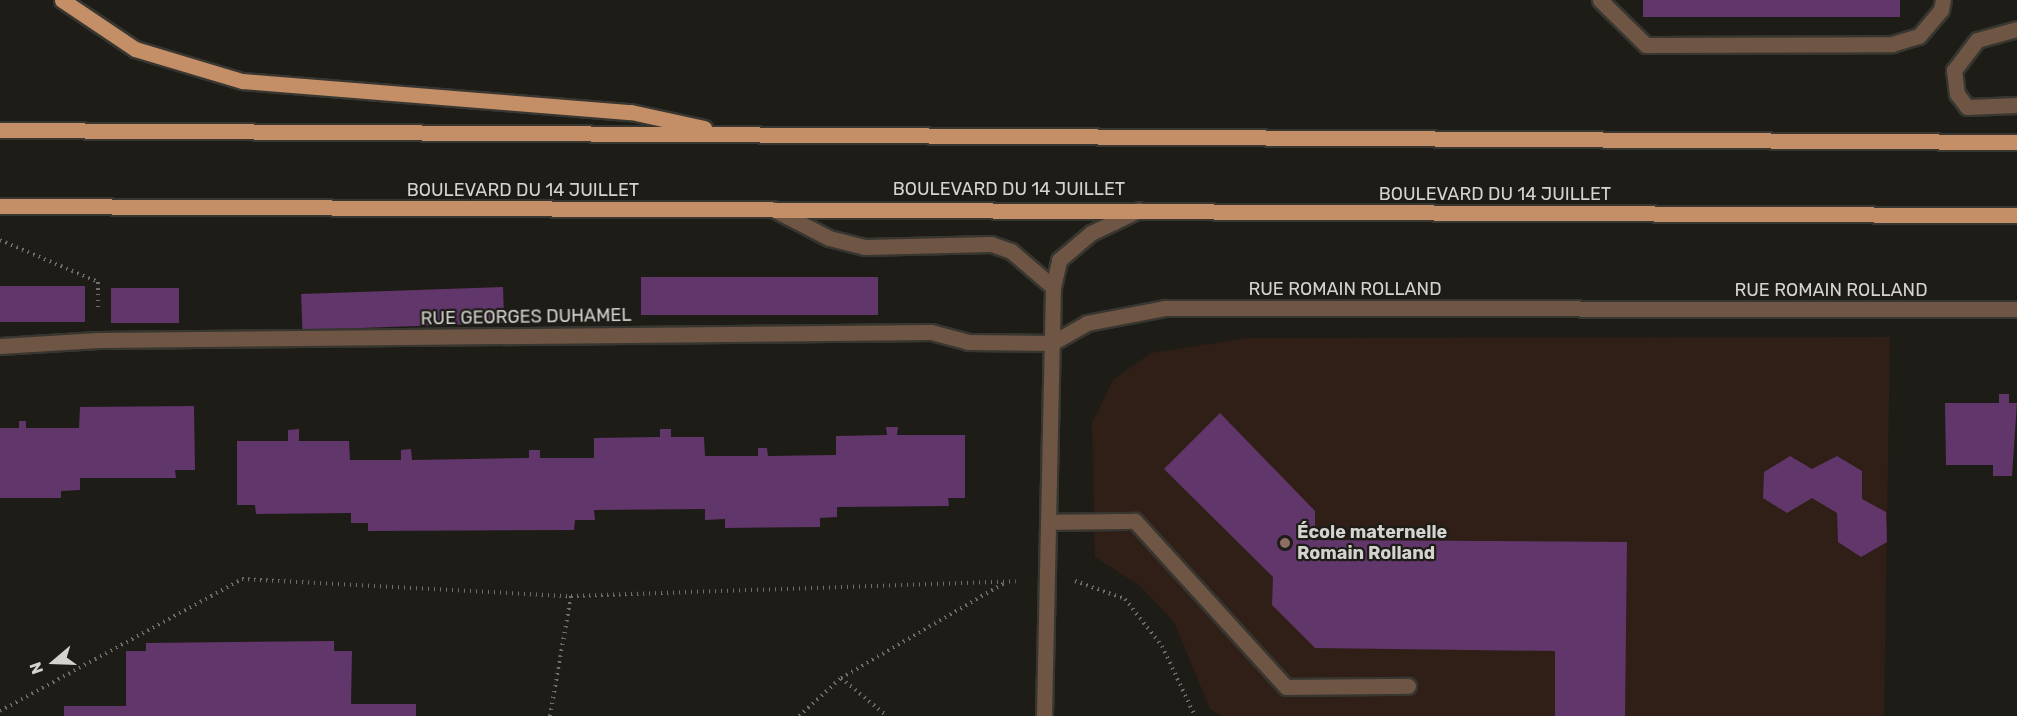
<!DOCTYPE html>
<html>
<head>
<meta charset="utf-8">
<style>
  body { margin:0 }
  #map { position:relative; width:2017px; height:716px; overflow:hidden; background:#1e1c16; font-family:Rubik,sans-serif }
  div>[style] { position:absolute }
  .education>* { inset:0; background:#301f17 }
  .building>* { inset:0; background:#61366b; transform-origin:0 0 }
  .path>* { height:4px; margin-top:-2px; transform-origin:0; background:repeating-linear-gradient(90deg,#706e69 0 1.5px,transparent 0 6px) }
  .roads { filter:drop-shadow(2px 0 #373630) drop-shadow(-2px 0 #373630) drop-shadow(0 2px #373630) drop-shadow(0 -2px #373630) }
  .minor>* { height:15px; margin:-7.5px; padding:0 7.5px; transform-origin:7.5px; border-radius:7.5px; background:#6f5543 }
  .major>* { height:15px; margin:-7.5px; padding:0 7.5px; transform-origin:7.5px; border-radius:7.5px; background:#c48e67 }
  .dots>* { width:16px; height:16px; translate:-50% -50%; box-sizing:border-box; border:3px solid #1e1c16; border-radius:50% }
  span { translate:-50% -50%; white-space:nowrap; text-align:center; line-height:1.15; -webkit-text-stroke:4.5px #1e1c16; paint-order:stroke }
  .street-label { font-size:18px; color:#d4d3cf }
  .poi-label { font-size:18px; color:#d4d3cf; font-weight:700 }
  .left { translate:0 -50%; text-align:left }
  .north { position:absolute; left:24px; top:632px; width:60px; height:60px; -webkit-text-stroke:4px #1e1c16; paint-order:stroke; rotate:251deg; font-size:16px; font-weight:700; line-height:24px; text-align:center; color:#d4d3cf }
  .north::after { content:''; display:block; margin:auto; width:21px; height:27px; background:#d4d3cf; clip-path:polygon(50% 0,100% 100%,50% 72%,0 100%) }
</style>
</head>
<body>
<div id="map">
  <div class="education">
    <i style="clip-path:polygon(1890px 337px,1884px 716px,1222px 716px,1210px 709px,1174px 622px,1140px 586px,1095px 557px,1092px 423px,1113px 380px,1151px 353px,1249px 338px)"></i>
  </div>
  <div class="building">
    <i style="left:1643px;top:0;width:257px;height:17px"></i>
    <i style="left:878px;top:277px;width:38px;height:237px;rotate:90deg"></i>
    <i style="left:85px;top:286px;width:36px;height:85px;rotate:90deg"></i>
    <i style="left:503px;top:287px;width:36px;height:202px;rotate:88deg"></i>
    <i style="left:111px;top:288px;width:68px;height:35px"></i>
    <i style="clip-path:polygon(1999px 394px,2009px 394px,2009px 403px,2017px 403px,2012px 476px,1993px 476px,1993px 465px,1946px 465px,1945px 403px,1999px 403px)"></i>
    <i style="clip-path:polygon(194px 406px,195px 470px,175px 470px,176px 478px,80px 478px,80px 490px,61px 491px,61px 498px,0 498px,0 428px,19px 428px,19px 421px,26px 421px,26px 428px,79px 428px,80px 407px)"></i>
    <i style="clip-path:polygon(1220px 413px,1315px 511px,1315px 540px,1627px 542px,1625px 716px,1555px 716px,1555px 651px,1315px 648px,1272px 605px,1273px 577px,1164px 469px)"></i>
    <i style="clip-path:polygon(886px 427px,898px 427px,897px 435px,965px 435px,965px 498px,948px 498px,949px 506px,837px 507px,837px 517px,820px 518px,820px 527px,725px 528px,725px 519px,705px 520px,705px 509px,594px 510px,595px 520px,575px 520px,574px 530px,368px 531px,368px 523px,351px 523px,351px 513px,256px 514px,255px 505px,237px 505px,237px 441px,288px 441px,288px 430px,299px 429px,299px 441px,349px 441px,350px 460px,401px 460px,401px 450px,411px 449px,412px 460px,529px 458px,529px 450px,540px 450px,540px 458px,594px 458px,594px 438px,660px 437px,660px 429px,671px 429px,671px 437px,704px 437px,705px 456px,758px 456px,758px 448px,767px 448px,768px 456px,836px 455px,836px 436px,887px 435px)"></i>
    <i style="clip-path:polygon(1790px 456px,1812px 469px,1837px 456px,1862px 471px,1862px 499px,1886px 512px,1887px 542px,1861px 557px,1838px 542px,1837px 513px,1812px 498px,1787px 513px,1763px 498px,1764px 472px)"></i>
    <i style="clip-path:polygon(334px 641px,334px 651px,352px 651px,351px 704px,416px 704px,416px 716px,64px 716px,64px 706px,126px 706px,126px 651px,146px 651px,146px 643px)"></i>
  </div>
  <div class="path">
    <i style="left:0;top:240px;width:107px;rotate:23.2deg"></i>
    <i style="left:98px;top:282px;width:30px;rotate:90deg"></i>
    <i style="left:1075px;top:581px;width:53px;rotate:19.8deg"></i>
    <i style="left:1125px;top:599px;width:60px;rotate:51.8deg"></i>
    <i style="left:1162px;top:646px;width:77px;rotate:64.8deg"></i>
    <i style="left:841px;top:678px;width:191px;rotate:-30.2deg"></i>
    <i style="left:0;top:711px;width:276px;rotate:-28.6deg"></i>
    <i style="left:242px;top:579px;width:329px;rotate:3deg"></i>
    <i style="left:571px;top:596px;width:445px;rotate:-1.9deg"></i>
    <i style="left:550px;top:716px;width:122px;rotate:-80.1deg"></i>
    <i style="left:799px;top:716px;width:57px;rotate:-42.1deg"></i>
    <i style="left:841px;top:678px;width:60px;rotate:39.6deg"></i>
  </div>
  <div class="roads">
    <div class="minor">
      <i style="left:1600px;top:0;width:64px;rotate:44.4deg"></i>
      <i style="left:1646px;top:45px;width:246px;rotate:-0.2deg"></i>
      <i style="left:1892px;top:44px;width:28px;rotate:-17deg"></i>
      <i style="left:1919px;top:36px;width:34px;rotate:-50deg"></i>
      <i style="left:1941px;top:10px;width:10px;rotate:-79deg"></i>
      <i style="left:2017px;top:29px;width:41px;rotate:164.6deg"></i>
      <i style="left:1977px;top:40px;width:38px;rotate:127deg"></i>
      <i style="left:1954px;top:70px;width:24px;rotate:83deg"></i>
      <i style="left:1957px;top:94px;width:16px;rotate:52deg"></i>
      <i style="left:1967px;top:107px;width:50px;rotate:-2.3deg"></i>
      <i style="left:773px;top:209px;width:63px;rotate:27.4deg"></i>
      <i style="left:829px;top:238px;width:36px;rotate:14deg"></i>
      <i style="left:864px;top:247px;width:127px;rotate:-1.4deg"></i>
      <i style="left:991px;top:244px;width:21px;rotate:19deg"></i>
      <i style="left:1011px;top:251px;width:55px;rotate:40.6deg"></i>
      <i style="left:0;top:346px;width:98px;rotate:-3.5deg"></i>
      <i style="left:98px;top:340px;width:833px;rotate:-0.55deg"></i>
      <i style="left:931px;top:332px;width:38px;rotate:15deg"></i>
      <i style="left:968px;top:342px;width:84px;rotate:0.7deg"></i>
      <i style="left:1052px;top:343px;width:40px;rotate:-29.7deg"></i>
      <i style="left:1087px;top:323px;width:79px;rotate:-10.9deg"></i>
      <i style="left:1165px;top:308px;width:852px;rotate:0.07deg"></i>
      <i style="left:1048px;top:522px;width:87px;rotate:-0.7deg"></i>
      <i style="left:1135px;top:521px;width:224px;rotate:47.7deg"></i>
      <i style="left:1286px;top:687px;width:122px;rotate:-0.5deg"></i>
      <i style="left:1044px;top:716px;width:429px;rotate:-88.8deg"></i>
      <i style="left:1053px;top:287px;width:28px;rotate:-77deg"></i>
      <i style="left:1059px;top:260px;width:42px;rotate:-40.2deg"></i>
      <i style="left:1091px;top:233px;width:53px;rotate:-25.6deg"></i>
    </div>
    <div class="major">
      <i style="left:62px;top:0;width:88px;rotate:33.9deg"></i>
      <i style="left:135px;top:49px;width:112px;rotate:16.7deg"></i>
      <i style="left:242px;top:81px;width:390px;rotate:4.6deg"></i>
      <i style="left:631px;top:112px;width:75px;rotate:12.4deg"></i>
      <i style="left:0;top:130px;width:2017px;rotate:0.34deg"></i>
      <i style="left:0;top:206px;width:2017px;rotate:0.26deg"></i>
    </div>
  </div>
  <div class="dots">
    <i style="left:1285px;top:543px;background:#8d6e63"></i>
  </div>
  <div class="street-label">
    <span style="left:1009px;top:189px">BOULEVARD DU 14 JUILLET</span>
    <span style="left:523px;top:190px">BOULEVARD DU 14 JUILLET</span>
    <span style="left:1495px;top:194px">BOULEVARD DU 14 JUILLET</span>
    <span style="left:1345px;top:289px">RUE ROMAIN ROLLAND</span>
    <span style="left:1831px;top:290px">RUE ROMAIN ROLLAND</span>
    <span style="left:526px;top:317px;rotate:-1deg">RUE GEORGES DUHAMEL</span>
  </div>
  <div class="poi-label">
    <span class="left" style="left:1297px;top:543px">École maternelle<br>Romain Rolland</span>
  </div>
  <div class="north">N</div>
</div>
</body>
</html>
